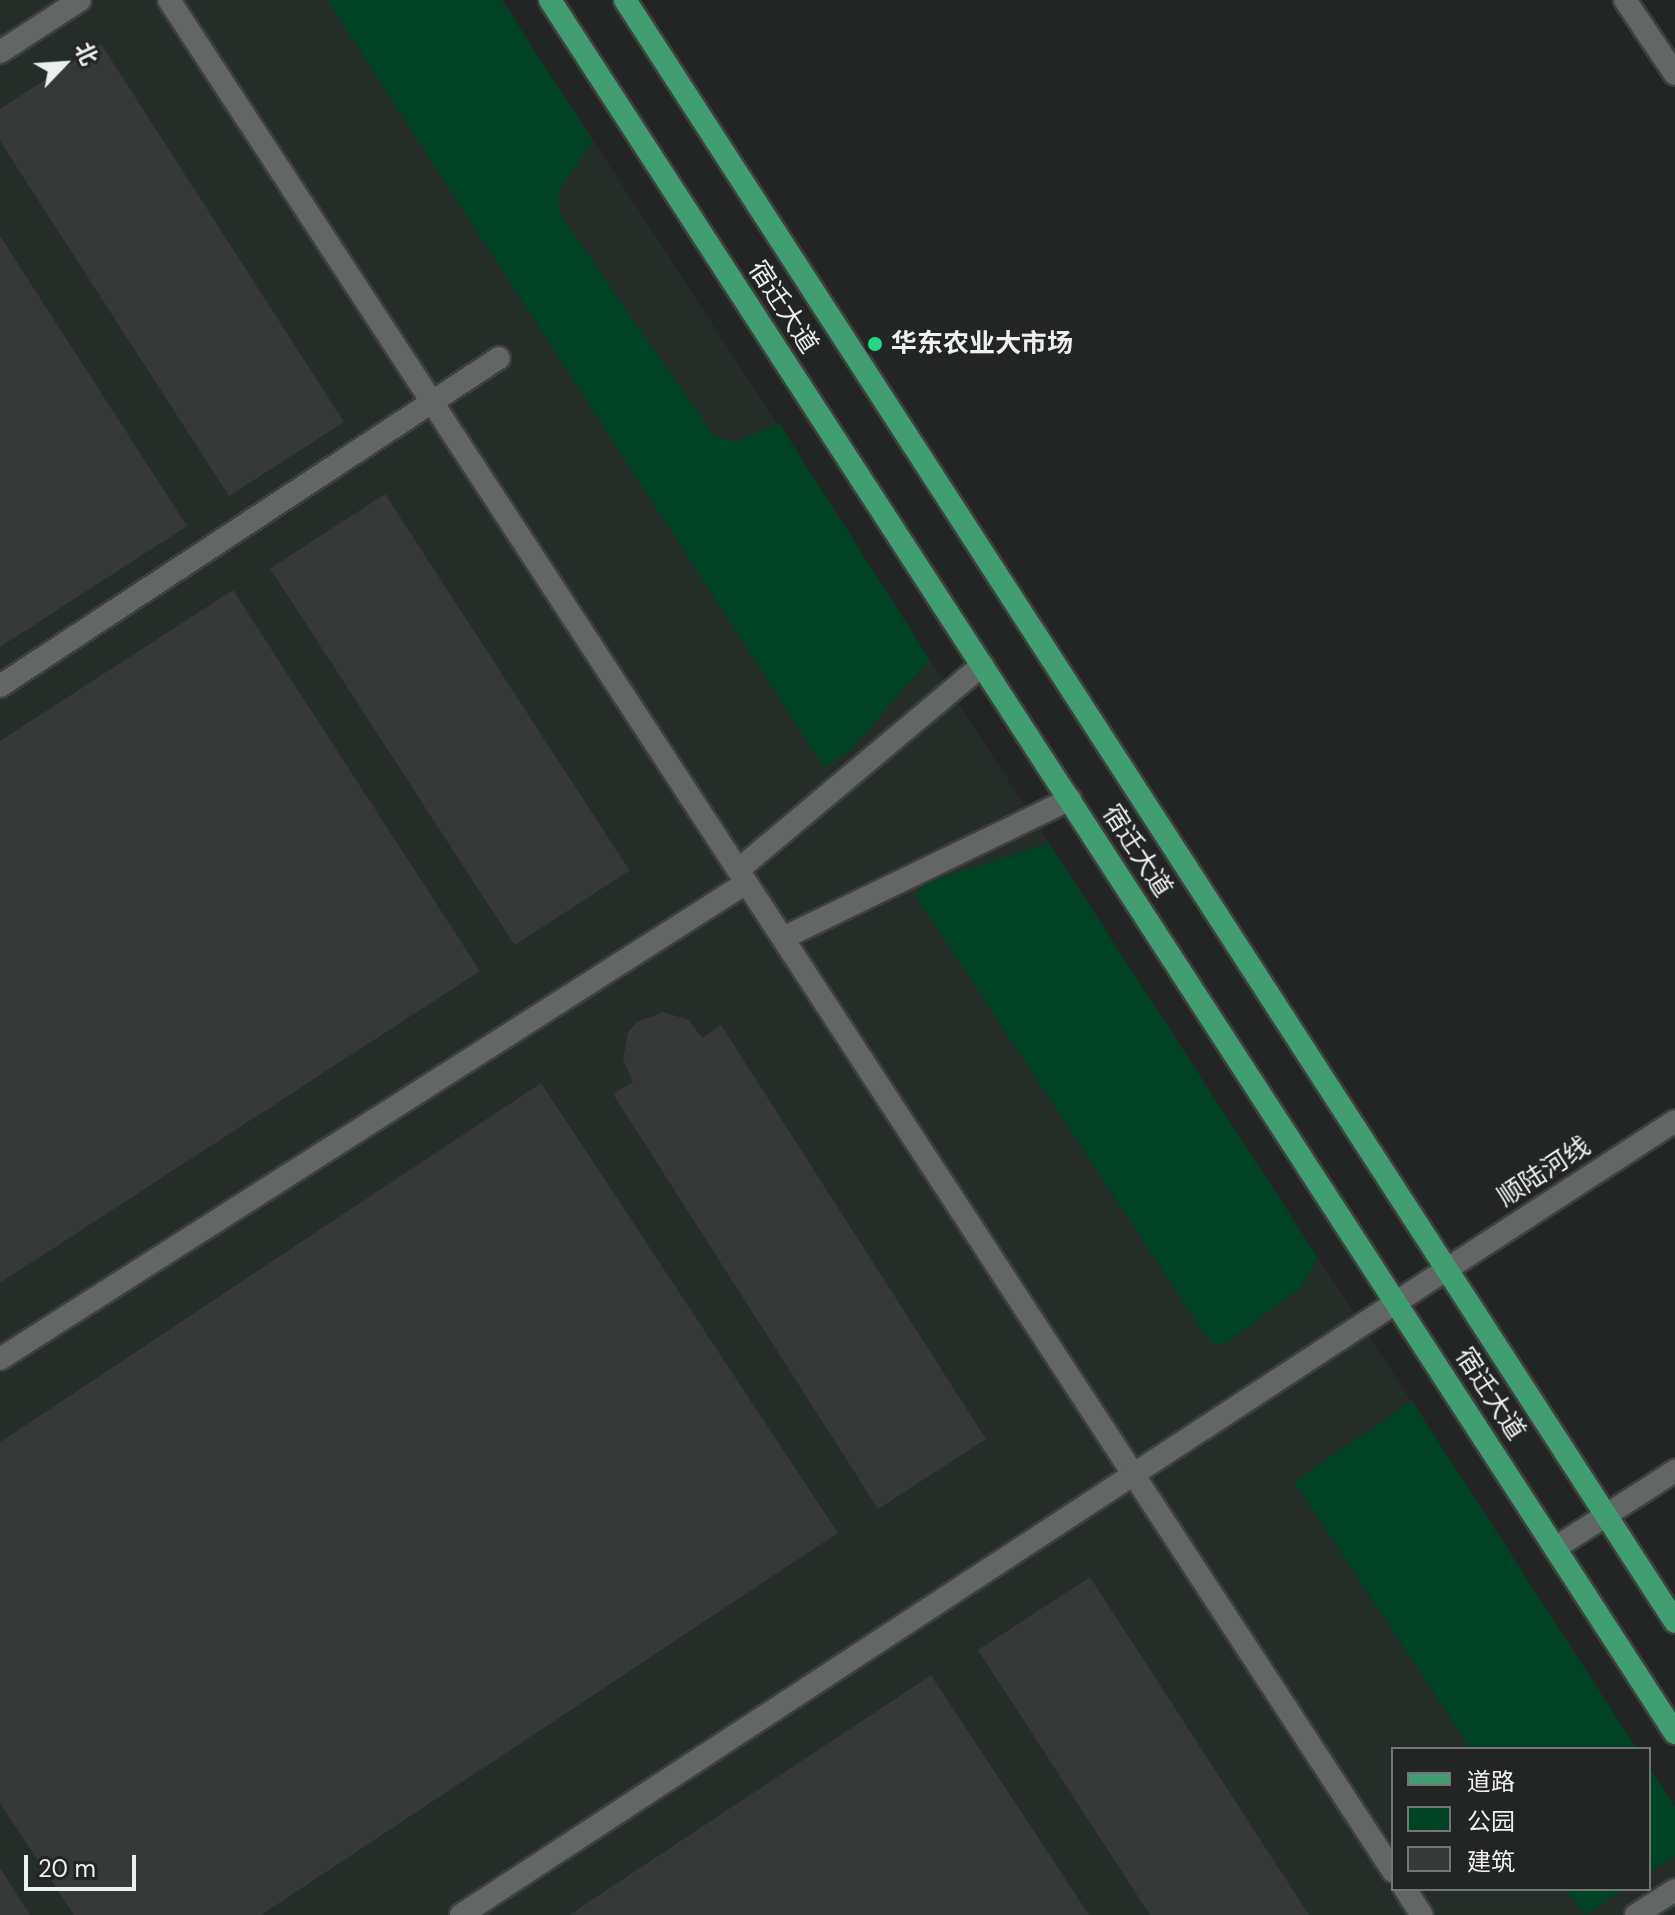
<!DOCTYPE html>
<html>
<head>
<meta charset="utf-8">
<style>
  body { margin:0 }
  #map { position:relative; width:1675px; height:1915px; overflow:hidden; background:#232524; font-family:"DM Sans","Noto Sans SC",sans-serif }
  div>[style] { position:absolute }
  .built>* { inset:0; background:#252d28 }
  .green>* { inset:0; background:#004224 }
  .building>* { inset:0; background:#363937; transform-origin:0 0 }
  .roads { filter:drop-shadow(2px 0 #3e403f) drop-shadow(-2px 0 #3e403f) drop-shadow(0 2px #3e403f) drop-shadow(0 -2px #3e403f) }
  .service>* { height:22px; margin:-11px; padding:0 11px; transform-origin:11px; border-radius:11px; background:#636664 }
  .minor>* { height:22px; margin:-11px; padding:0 11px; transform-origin:11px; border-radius:11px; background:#636664 }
  .primary>* { height:22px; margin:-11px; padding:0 11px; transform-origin:11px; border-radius:11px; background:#419e72 }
  .dots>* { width:22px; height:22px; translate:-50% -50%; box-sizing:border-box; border:4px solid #232524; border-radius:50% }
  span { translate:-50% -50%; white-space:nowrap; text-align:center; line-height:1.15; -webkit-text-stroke:6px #232524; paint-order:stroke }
  .street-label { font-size:26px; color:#eef0ef }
  .poi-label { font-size:26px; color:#eef0ef; font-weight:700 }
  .left { translate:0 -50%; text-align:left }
  .legend { position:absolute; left:1391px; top:1747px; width:260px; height:144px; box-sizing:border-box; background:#232524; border:2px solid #747675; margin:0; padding:10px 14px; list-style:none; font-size:24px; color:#eef0ef }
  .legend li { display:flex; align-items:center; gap:16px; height:40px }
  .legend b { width:40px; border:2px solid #747675 }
  .north { position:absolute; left:24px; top:24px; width:80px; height:80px; -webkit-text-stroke:6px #232524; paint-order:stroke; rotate:65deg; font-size:22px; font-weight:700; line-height:32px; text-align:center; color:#eef0ef }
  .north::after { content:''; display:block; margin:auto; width:28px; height:36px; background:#eef0ef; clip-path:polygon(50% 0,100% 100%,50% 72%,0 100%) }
  .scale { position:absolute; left:24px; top:1855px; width:112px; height:36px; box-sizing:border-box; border:4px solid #eef0ef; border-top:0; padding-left:10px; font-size:24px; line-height:28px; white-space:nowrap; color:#eef0ef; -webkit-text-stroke:6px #232524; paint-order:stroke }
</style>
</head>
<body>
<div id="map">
  <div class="built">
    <i style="clip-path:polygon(0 0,502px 0,1637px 1749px,1393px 1749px,1393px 1889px,1649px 1889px,1649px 1767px,1675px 1807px,1675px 1915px,0 1915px)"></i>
  </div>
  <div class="green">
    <i style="clip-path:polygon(327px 0,502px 0,593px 141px,558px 193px,560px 214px,714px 436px,735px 442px,779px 423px,930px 660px,849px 751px,824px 767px)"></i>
    <i style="clip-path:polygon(1049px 843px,1318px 1258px,1301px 1288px,1226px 1343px,1213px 1345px,1203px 1332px,916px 896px,926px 883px)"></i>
    <i style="clip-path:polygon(1412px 1401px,1637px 1749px,1471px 1749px,1294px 1482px)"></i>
    <i style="clip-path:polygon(1649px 1767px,1675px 1807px,1675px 1855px,1649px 1872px)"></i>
    <i style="clip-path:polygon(1564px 1889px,1625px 1889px,1586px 1915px)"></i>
  </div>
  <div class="building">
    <i style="clip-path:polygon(101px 44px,344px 422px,229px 496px,0 141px,0 109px)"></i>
    <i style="clip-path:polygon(0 236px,187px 526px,0 647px)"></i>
    <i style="left:385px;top:494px;width:449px;height:137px;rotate:57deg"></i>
    <i style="clip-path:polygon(233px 590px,480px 971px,0 1283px,0 741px)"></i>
    <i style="clip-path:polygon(663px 1012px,689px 1020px,702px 1038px,721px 1025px,986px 1439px,878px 1509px,613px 1094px,633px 1082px,623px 1059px,628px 1032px,637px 1022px)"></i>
    <i style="clip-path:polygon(541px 1083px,838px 1533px,261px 1915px,74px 1915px,0 1803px,0 1442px)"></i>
    <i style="clip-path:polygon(1090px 1577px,1309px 1915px,1150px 1915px,978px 1650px)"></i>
    <i style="clip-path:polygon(931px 1675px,1089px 1915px,569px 1915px)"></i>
    <i style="clip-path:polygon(0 1868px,30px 1915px,0 1915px)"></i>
  </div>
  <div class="roads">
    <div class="service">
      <i style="left:169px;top:0;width:2236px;rotate:56.81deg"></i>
      <i style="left:1625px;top:0;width:89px;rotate:56deg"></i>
      <i style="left:0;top:52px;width:95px;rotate:-33deg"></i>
      <i style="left:0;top:686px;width:597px;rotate:-33.32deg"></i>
      <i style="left:738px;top:870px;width:319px;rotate:-40deg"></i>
      <i style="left:783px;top:938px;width:319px;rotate:-25.8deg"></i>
      <i style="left:0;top:1359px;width:885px;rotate:-32.54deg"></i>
      <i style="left:1555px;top:1548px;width:143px;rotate:-32.7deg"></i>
      <i style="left:1405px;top:1889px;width:31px;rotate:57deg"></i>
      <i style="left:461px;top:1915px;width:1175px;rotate:-33.23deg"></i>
      <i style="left:1636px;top:1915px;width:46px;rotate:-32.7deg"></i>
    </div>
    <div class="minor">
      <i style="left:1444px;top:1271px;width:275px;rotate:-33deg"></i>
    </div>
    <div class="primary">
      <i style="left:550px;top:0;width:2066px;rotate:57.01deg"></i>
      <i style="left:625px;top:0;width:1932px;rotate:57.08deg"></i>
    </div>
  </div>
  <div class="dots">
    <i style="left:875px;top:344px;background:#22d887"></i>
  </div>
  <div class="street-label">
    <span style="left:783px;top:307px;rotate:57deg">宿迁大道</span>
    <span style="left:1137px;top:851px;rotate:57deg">宿迁大道</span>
    <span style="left:1544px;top:1172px;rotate:-33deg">顺陆河线</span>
    <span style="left:1490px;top:1394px;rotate:57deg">宿迁大道</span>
  </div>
  <div class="poi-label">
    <span class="left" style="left:891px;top:344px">华东农业大市场</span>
  </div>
  <ul class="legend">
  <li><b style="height:10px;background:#419e72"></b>道路</li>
  <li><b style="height:22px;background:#004224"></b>公园</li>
  <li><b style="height:22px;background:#363937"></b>建筑</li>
  </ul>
  <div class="north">北</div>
  <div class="scale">20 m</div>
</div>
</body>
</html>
